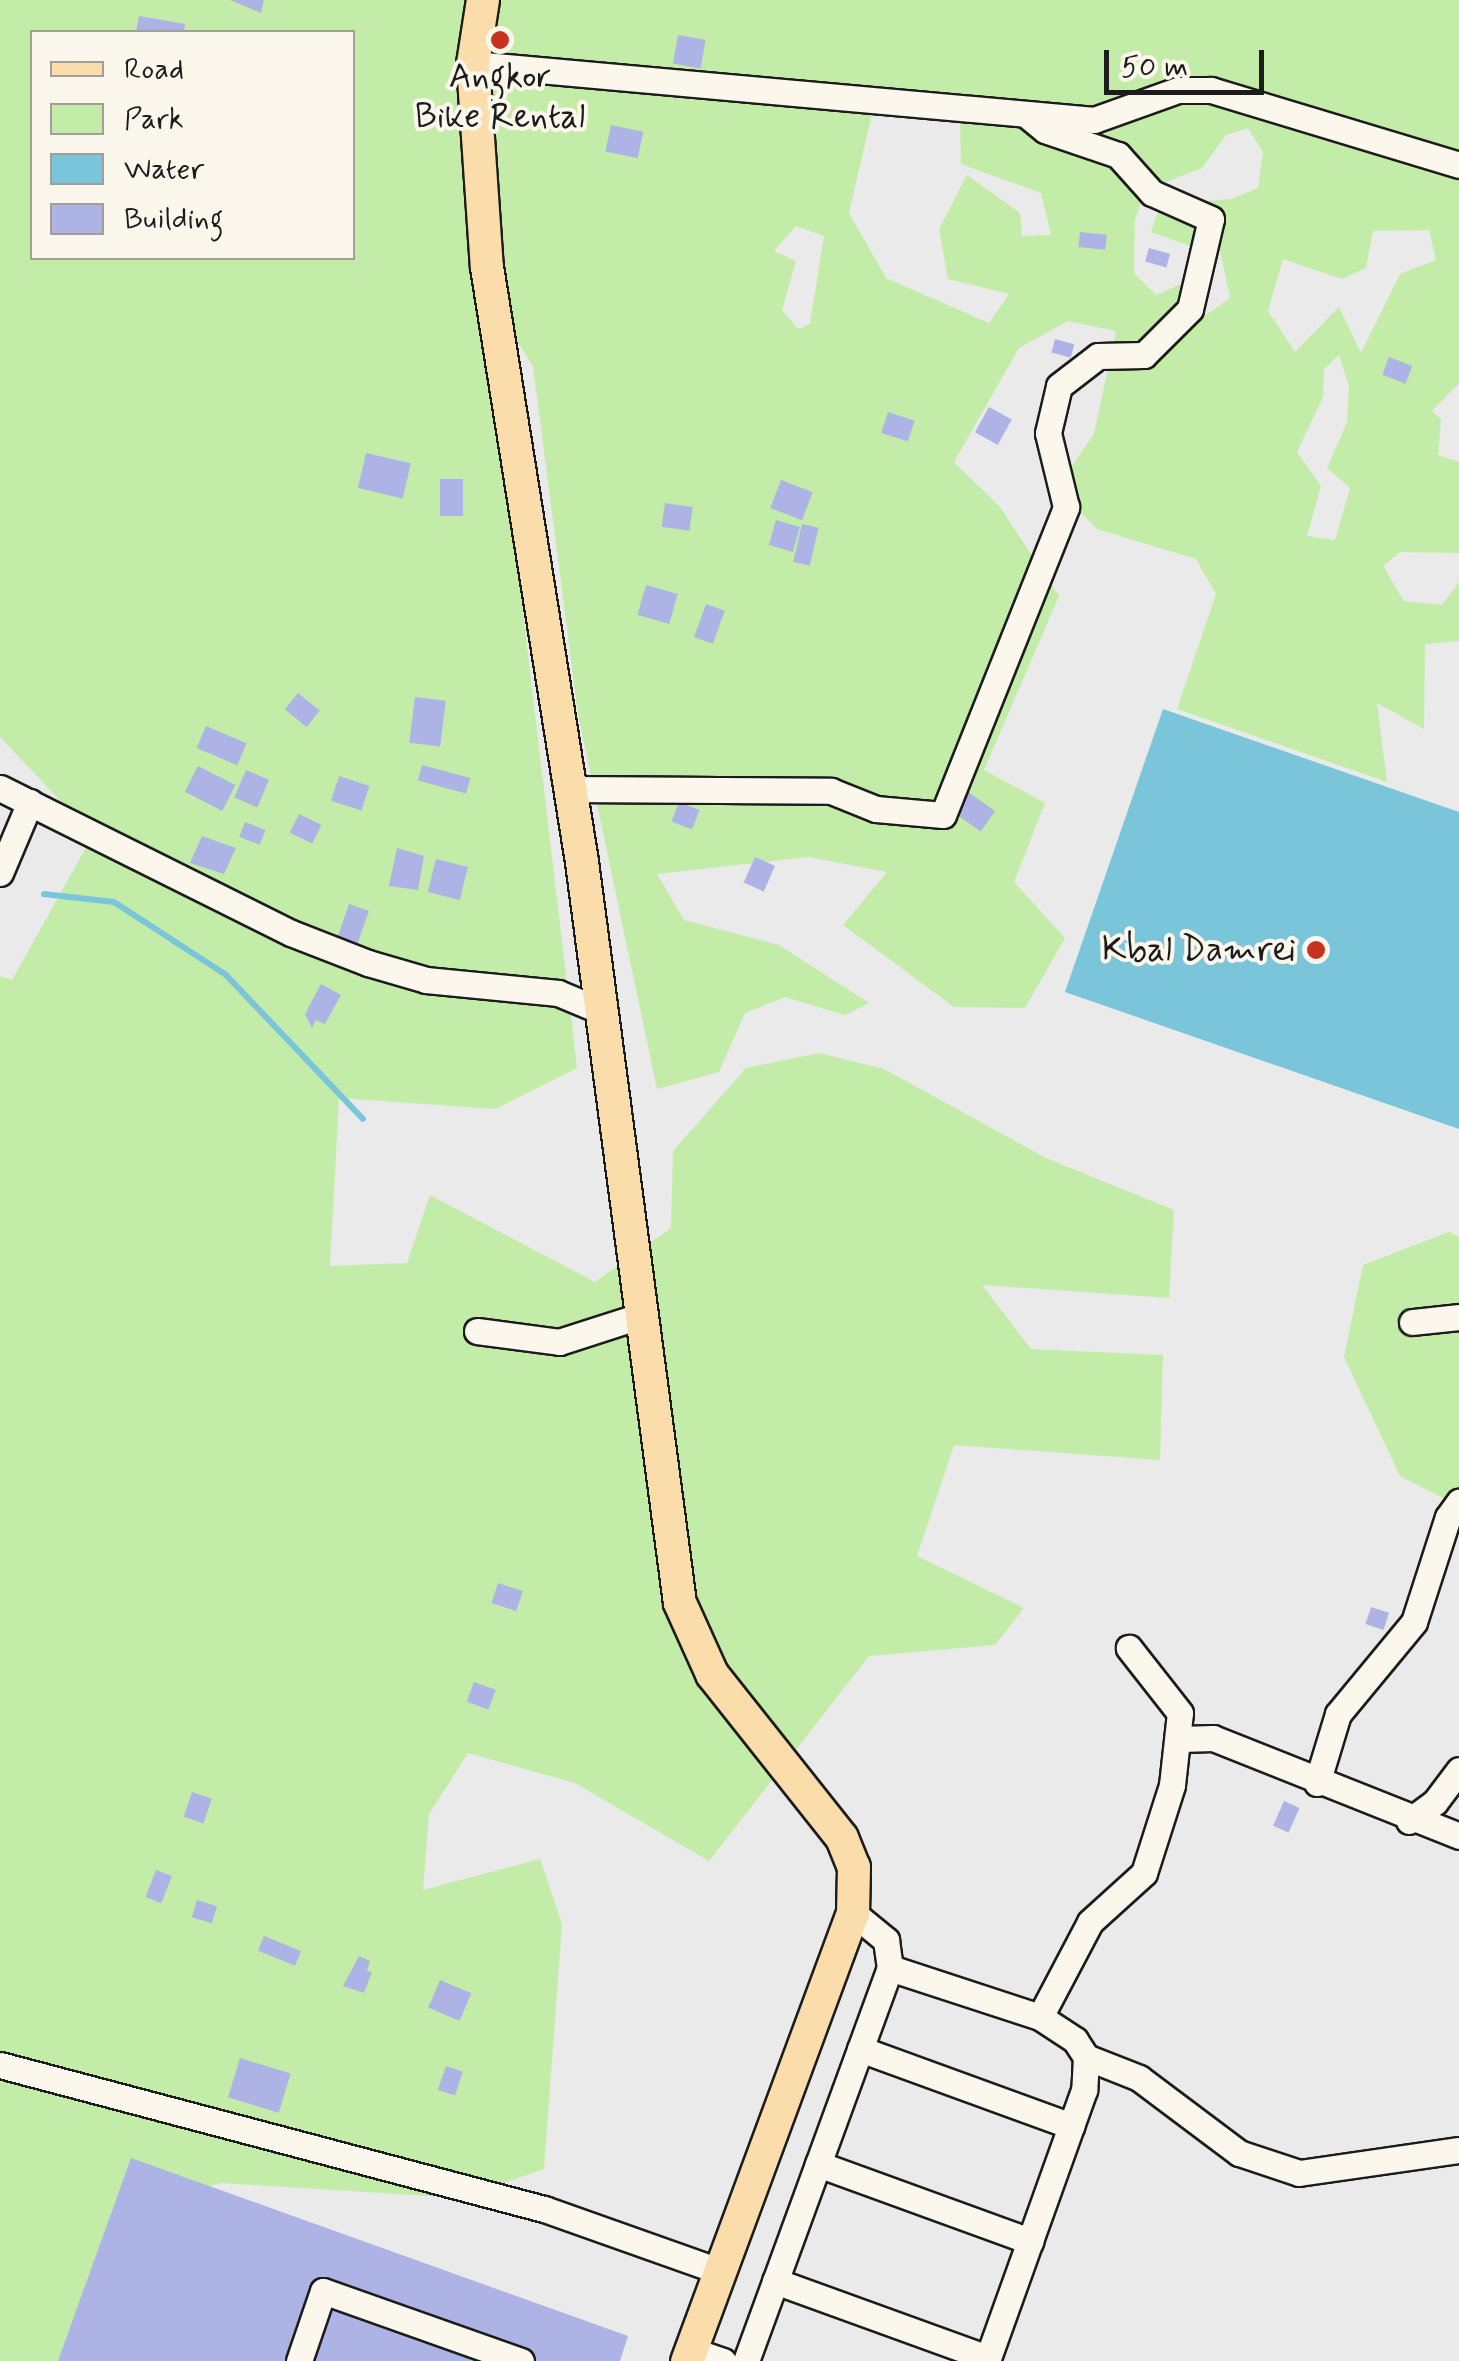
<!DOCTYPE html>
<html>
<head>
<meta charset="utf-8">
<style>
  body { margin:0 }
  #map { position:relative; width:1459px; height:2361px; overflow:hidden; background:#ebeaeb; font-family:Mynerve,sans-serif }
  div>[style] { position:absolute }
  .green>* { inset:0; background:#c2eca8 }
  .water>* { inset:0; background:#7ac5da }
  .stream>* { height:6px; margin:-3px; padding:0 3px; transform-origin:3px; border-radius:3px; background:#7ac5da }
  .building>* { inset:0; background:#adb4e5; transform-origin:0 0 }
  .roads { filter:drop-shadow(2px 0 #1c1c1c) drop-shadow(-2px 0 #1c1c1c) drop-shadow(0 2px #1c1c1c) drop-shadow(0 -2px #1c1c1c) }
  .minor>* { height:25px; margin:-12.5px; padding:0 12.5px; transform-origin:12.5px; border-radius:12.5px; background:#fbf7ec }
  .major>* { height:32px; margin:-16px; padding:0 16px; transform-origin:16px; border-radius:16px; background:#fbddab }
  .dots>* { width:28px; height:28px; translate:-50% -50%; box-sizing:border-box; border:5px solid #fbf7ec; border-radius:50% }
  span { translate:-50% -50%; white-space:nowrap; text-align:center; line-height:1.15; -webkit-text-stroke:8px #fbf7ec; paint-order:stroke }
  .poi-label { font-size:35px; color:#1c1c1c }
  .right { translate:-100% -50%; text-align:right }
  .legend { position:absolute; left:30px; top:30px; width:325px; height:230px; box-sizing:border-box; background:#fbf7ec; border:2px solid #a29f99; margin:0; padding:12px 18px; list-style:none; font-size:30px; color:#1c1c1c }
  .legend li { display:flex; align-items:center; gap:20px; height:50px }
  .legend b { width:50px; border:2px solid #a29f99 }
  .scale { position:absolute; left:1104px; top:50px; width:160px; height:45px; box-sizing:border-box; border:5px solid #1c1c1c; border-top:0; padding-left:12px; font-size:30px; line-height:35px; white-space:nowrap; color:#1c1c1c; -webkit-text-stroke:8px #fbf7ec; paint-order:stroke }
</style>
</head>
<body>
<div id="map">
  <div class="green">
    <i style="clip-path:polygon(evenodd,0 0,1459px 0,1459px 383px,1432px 411px,1441px 419px,1438px 455px,1459px 462px,1459px 553px,1400px 552px,1383px 566px,1404px 601px,1442px 605px,1459px 582px,1459px 641px,1425px 644px,1424px 729px,1377px 703px,1387px 782px,1177px 709px,1216px 594px,1196px 559px,1097px 529px,1057px 488px,1094px 434px,1116px 331px,1068px 321px,1019px 348px,954px 462px,1000px 507px,1059px 596px,984px 770px,1045px 803px,1014px 882px,1065px 938px,1025px 1008px,954px 1007px,843px 925px,887px 872px,809px 857px,657px 874px,684px 920px,779px 945px,869px 1003px,845px 1015px,785px 997px,745px 1013px,719px 1072px,657px 1089px,578px 714px,533px 366px,485px 292px,577px 1068px,495px 1109px,339px 1098px,330px 1266px,407px 1263px,430px 1195px,595px 1282px,671px 1228px,673px 1151px,746px 1068px,819px 1053px,884px 1069px,1046px 1158px,1174px 1210px,1169px 1298px,982px 1285px,1031px 1349px,1163px 1355px,1160px 1460px,954px 1445px,917px 1556px,1024px 1608px,995px 1645px,869px 1656px,709px 1861px,575px 1783px,468px 1753px,429px 1814px,423px 1890px,540px 1859px,562px 1924px,544px 2169px,461px 2198px,221px 2183px,110px 2213px,212px 2343px,204px 2361px,0 2361px,0 976px,12px 980px,93px 835px,0 737px,0 0,32px 32px,352px 32px,352px 258px,32px 258px,32px 32px,0 0,874px 105px,960px 119px,961px 164px,1041px 193px,1051px 235px,1022px 236px,1020px 213px,967px 175px,939px 229px,948px 279px,1009px 294px,989px 323px,886px 278px,849px 213px,874px 105px,0 0,1248px 128px,1263px 152px,1258px 188px,1231px 199px,1160px 205px,1151px 232px,1193px 247px,1219px 246px,1230px 298px,1203px 317px,1190px 280px,1156px 295px,1134px 273px,1135px 220px,1145px 190px,1202px 168px,1226px 135px,1248px 128px,0 0,796px 226px,824px 236px,810px 324px,798px 329px,782px 310px,796px 261px,774px 251px,796px 226px,0 0,1429px 230px,1436px 260px,1400px 274px,1361px 353px,1339px 307px,1295px 352px,1268px 311px,1283px 259px,1342px 279px,1366px 268px,1373px 231px,1429px 230px,0 0,1339px 355px,1349px 386px,1347px 422px,1327px 468px,1350px 488px,1335px 540px,1307px 536px,1321px 486px,1297px 452px,1323px 397px,1324px 369px,1339px 355px)"></i>
    <i style="clip-path:polygon(1449px 1232px,1459px 1237px,1459px 1506px,1400px 1476px,1344px 1357px,1363px 1265px)"></i>
  </div>
  <div class="water">
    <i style="clip-path:polygon(1163px 709px,1459px 812px,1459px 1129px,1065px 992px)"></i>
  </div>
  <div class="stream">
    <i style="left:44px;top:894px;width:70px;rotate:6.5deg"></i>
    <i style="left:114px;top:902px;width:132px;rotate:33deg"></i>
    <i style="left:225px;top:974px;width:200px;rotate:46.4deg"></i>
  </div>
  <div class="building">
    <i style="clip-path:polygon(230px 0,264px 0,261px 13px)"></i>
    <i style="clip-path:polygon(139px 16px,185px 24px,184px 32px,136px 32px)"></i>
    <i style="left:678px;top:35px;width:28px;height:29px;rotate:10deg"></i>
    <i style="left:611px;top:125px;width:33px;height:27px;rotate:12deg"></i>
    <i style="left:1080px;top:232px;width:27px;height:15px;rotate:6deg"></i>
    <i style="left:1149px;top:248px;width:22px;height:14px;rotate:16deg"></i>
    <i style="left:1055px;top:339px;width:20px;height:14px;rotate:15deg"></i>
    <i style="left:1389px;top:357px;width:25px;height:19px;rotate:21deg"></i>
    <i style="left:989px;top:407px;width:26px;height:29px;rotate:29deg"></i>
    <i style="left:888px;top:412px;width:28px;height:22px;rotate:18deg"></i>
    <i style="left:366px;top:453px;width:46px;height:36px;rotate:13deg"></i>
    <i style="left:440px;top:479px;width:23px;height:37px"></i>
    <i style="left:781px;top:480px;width:34px;height:30px;rotate:21deg"></i>
    <i style="left:665px;top:503px;width:28px;height:24px;rotate:8deg"></i>
    <i style="left:776px;top:520px;width:25px;height:26px;rotate:16deg"></i>
    <i style="left:802px;top:524px;width:17px;height:39px;rotate:13deg"></i>
    <i style="left:646px;top:585px;width:33px;height:31px;rotate:16deg"></i>
    <i style="left:706px;top:604px;width:20px;height:35px;rotate:20deg"></i>
    <i style="left:298px;top:693px;width:28px;height:21px;rotate:39deg"></i>
    <i style="left:415px;top:697px;width:31px;height:46px;rotate:7deg"></i>
    <i style="left:206px;top:726px;width:44px;height:24px;rotate:23deg"></i>
    <i style="left:422px;top:765px;width:50px;height:16px;rotate:15deg"></i>
    <i style="left:198px;top:766px;width:42px;height:29px;rotate:27deg"></i>
    <i style="left:246px;top:770px;width:25px;height:30px;rotate:23deg"></i>
    <i style="left:339px;top:776px;width:32px;height:26px;rotate:18deg"></i>
    <i style="left:968px;top:792px;width:33px;height:25px;rotate:35deg"></i>
    <i style="left:679px;top:802px;width:22px;height:21px;rotate:21deg"></i>
    <i style="left:299px;top:814px;width:25px;height:21px;rotate:26deg"></i>
    <i style="left:245px;top:822px;width:22px;height:16px;rotate:21deg"></i>
    <i style="clip-path:polygon(202px 836px,236px 848px,224px 874px,190px 863px)"></i>
    <i style="clip-path:polygon(397px 848px,424px 856px,418px 890px,389px 886px)"></i>
    <i style="left:755px;top:857px;width:22px;height:28px;rotate:24deg"></i>
    <i style="left:436px;top:859px;width:33px;height:34px;rotate:14deg"></i>
    <i style="left:349px;top:904px;width:21px;height:37px;rotate:19deg"></i>
    <i style="clip-path:polygon(321px 984px,341px 995px,325px 1024px,316px 1020px,312px 1028px,305px 1014px)"></i>
    <i style="left:498px;top:1583px;width:26px;height:21px;rotate:18deg"></i>
    <i style="left:1371px;top:1607px;width:19px;height:18px;rotate:18deg"></i>
    <i style="left:474px;top:1682px;width:23px;height:21px;rotate:20deg"></i>
    <i style="left:192px;top:1792px;width:21px;height:26px;rotate:19deg"></i>
    <i style="left:1284px;top:1801px;width:17px;height:27px;rotate:24deg"></i>
    <i style="left:156px;top:1870px;width:17px;height:29px;rotate:21deg"></i>
    <i style="left:197px;top:1900px;width:21px;height:18px;rotate:17deg"></i>
    <i style="left:264px;top:1936px;width:40px;height:16px;rotate:22deg"></i>
    <i style="clip-path:polygon(359px 1956px,370px 1961px,367px 1971px,372px 1972px,364px 1993px,343px 1986px)"></i>
    <i style="left:440px;top:1980px;width:34px;height:30px;rotate:23deg"></i>
    <i style="left:240px;top:2058px;width:53px;height:41px;rotate:17deg"></i>
    <i style="left:446px;top:2066px;width:18px;height:25px;rotate:19deg"></i>
    <i style="clip-path:polygon(131px 2158px,628px 2336px,620px 2361px,58px 2361px)"></i>
  </div>
  <div class="roads">
    <div class="minor">
      <i style="left:473px;top:64px;width:624px;rotate:5.15deg"></i>
      <i style="left:1094px;top:120px;width:89px;rotate:-19.7deg"></i>
      <i style="left:1178px;top:90px;width:33px"></i>
      <i style="left:1211px;top:90px;width:259px;rotate:16.8deg"></i>
      <i style="left:0;top:788px;width:325px;rotate:26.5deg"></i>
      <i style="left:291px;top:933px;width:83px;rotate:21.3deg"></i>
      <i style="left:368px;top:963px;width:60px;rotate:16.3deg"></i>
      <i style="left:426px;top:980px;width:133px;rotate:5.6deg"></i>
      <i style="left:558px;top:993px;width:44px;rotate:22.5deg"></i>
      <i style="left:571px;top:789px;width:260px;rotate:0.4deg"></i>
      <i style="left:831px;top:791px;width:48px;rotate:21.8deg"></i>
      <i style="left:876px;top:809px;width:67px;rotate:5.1deg"></i>
      <i style="left:943px;top:815px;width:332px;rotate:-68.2deg"></i>
      <i style="left:1066px;top:507px;width:76px;rotate:-103.7deg"></i>
      <i style="left:1048px;top:433px;width:48px;rotate:-76.8deg"></i>
      <i style="left:1059px;top:386px;width:49px;rotate:-37.6deg"></i>
      <i style="left:1098px;top:356px;width:46px;rotate:-1.2deg"></i>
      <i style="left:1144px;top:355px;width:65px;rotate:-45deg"></i>
      <i style="left:1190px;top:309px;width:92px;rotate:-76.9deg"></i>
      <i style="left:1211px;top:219px;width:64px;rotate:-156.2deg"></i>
      <i style="left:1152px;top:193px;width:51px;rotate:-131.8deg"></i>
      <i style="left:1118px;top:155px;width:77px;rotate:-161.1deg"></i>
      <i style="left:1045px;top:130px;width:22px;rotate:-141deg"></i>
      <i style="left:0;top:873px;width:77px;rotate:-67.1deg"></i>
      <i style="left:1412px;top:1322px;width:47px;rotate:-6.1deg"></i>
      <i style="left:477px;top:1331px;width:83px;rotate:7.6deg"></i>
      <i style="left:559px;top:1342px;width:82px;rotate:-17.8deg"></i>
      <i style="left:1181px;top:1739px;width:32px;rotate:-2deg"></i>
      <i style="left:1213px;top:1738px;width:265px;rotate:21.7deg"></i>
      <i style="left:1317px;top:1783px;width:72px;rotate:-73.1deg"></i>
      <i style="left:1338px;top:1714px;width:119px;rotate:-50.4deg"></i>
      <i style="left:1414px;top:1622px;width:110px;rotate:-72.1deg"></i>
      <i style="left:1448px;top:1517px;width:19px;rotate:-54deg"></i>
      <i style="left:1409px;top:1821px;width:32px;rotate:-36deg"></i>
      <i style="left:1435px;top:1802px;width:40px;rotate:-53deg"></i>
      <i style="left:853px;top:1913px;width:43px;rotate:39.3deg"></i>
      <i style="left:886px;top:1940px;width:28px;rotate:82deg"></i>
      <i style="left:890px;top:1968px;width:158px;rotate:18.1deg"></i>
      <i style="left:1040px;top:2017px;width:42px;rotate:33.3deg"></i>
      <i style="left:1075px;top:2040px;width:20px;rotate:57deg"></i>
      <i style="left:1086px;top:2057px;width:33px;rotate:93deg"></i>
      <i style="left:1084px;top:2090px;width:288px;rotate:109.7deg"></i>
      <i style="left:1040px;top:2017px;width:107px;rotate:-62.2deg"></i>
      <i style="left:1090px;top:1922px;width:73px;rotate:-42.2deg"></i>
      <i style="left:1144px;top:1873px;width:92px;rotate:-72.3deg"></i>
      <i style="left:1172px;top:1785px;width:72px;rotate:-83.7deg"></i>
      <i style="left:1180px;top:1713px;width:83px;rotate:-128.1deg"></i>
      <i style="left:860px;top:2049px;width:225px;rotate:20deg"></i>
      <i style="left:1086px;top:2057px;width:57px;rotate:21.6deg"></i>
      <i style="left:1139px;top:2078px;width:125px;rotate:36.9deg"></i>
      <i style="left:1239px;top:2153px;width:63px;rotate:18.4deg"></i>
      <i style="left:1299px;top:2173px;width:162px;rotate:-8.2deg"></i>
      <i style="left:0;top:2065px;width:563px;rotate:14.83deg"></i>
      <i style="left:544px;top:2209px;width:186px;rotate:19.5deg"></i>
      <i style="left:818px;top:2164px;width:226px;rotate:20deg"></i>
      <i style="left:775px;top:2281px;width:226px;rotate:19.9deg"></i>
      <i style="left:691px;top:2350px;width:34px;rotate:19deg"></i>
      <i style="left:299px;top:2361px;width:74px;rotate:-71.1deg"></i>
      <i style="left:323px;top:2291px;width:210px;rotate:19.5deg"></i>
      <i style="left:746px;top:2361px;width:419px;rotate:-69.9deg"></i>
    </div>
    <div class="major">
      <i style="left:483px;top:0;width:65px;rotate:98.9deg"></i>
      <i style="left:473px;top:64px;width:203px;rotate:86.1deg"></i>
      <i style="left:487px;top:267px;width:603px;rotate:80.93deg"></i>
      <i style="left:582px;top:862px;width:747px;rotate:82.47deg"></i>
      <i style="left:680px;top:1603px;width:78px;rotate:65.7deg"></i>
      <i style="left:712px;top:1674px;width:209px;rotate:51.6deg"></i>
      <i style="left:842px;top:1838px;width:31px;rotate:68deg"></i>
      <i style="left:854px;top:1867px;width:46px;rotate:91.2deg"></i>
      <i style="left:853px;top:1913px;width:478px;rotate:110.3deg"></i>
    </div>
  </div>
  <div class="dots">
    <i style="left:500px;top:40px;background:#c8321e"></i>
    <i style="left:1316px;top:950px;background:#c8321e"></i>
  </div>
  <div class="poi-label">
    <span style="left:500px;top:97px">Angkor<br>Bike Rental</span>
    <span class="right" style="left:1296px;top:950px">Kbal Damrei</span>
  </div>
  <ul class="legend">
  <li><b style="height:12px;background:#fbddab"></b>Road</li>
  <li><b style="height:28px;background:#c2eca8"></b>Park</li>
  <li><b style="height:28px;background:#7ac5da"></b>Water</li>
  <li><b style="height:28px;background:#adb4e5"></b>Building</li>
  </ul>
  <div class="scale">50 m</div>
</div>
</body>
</html>
